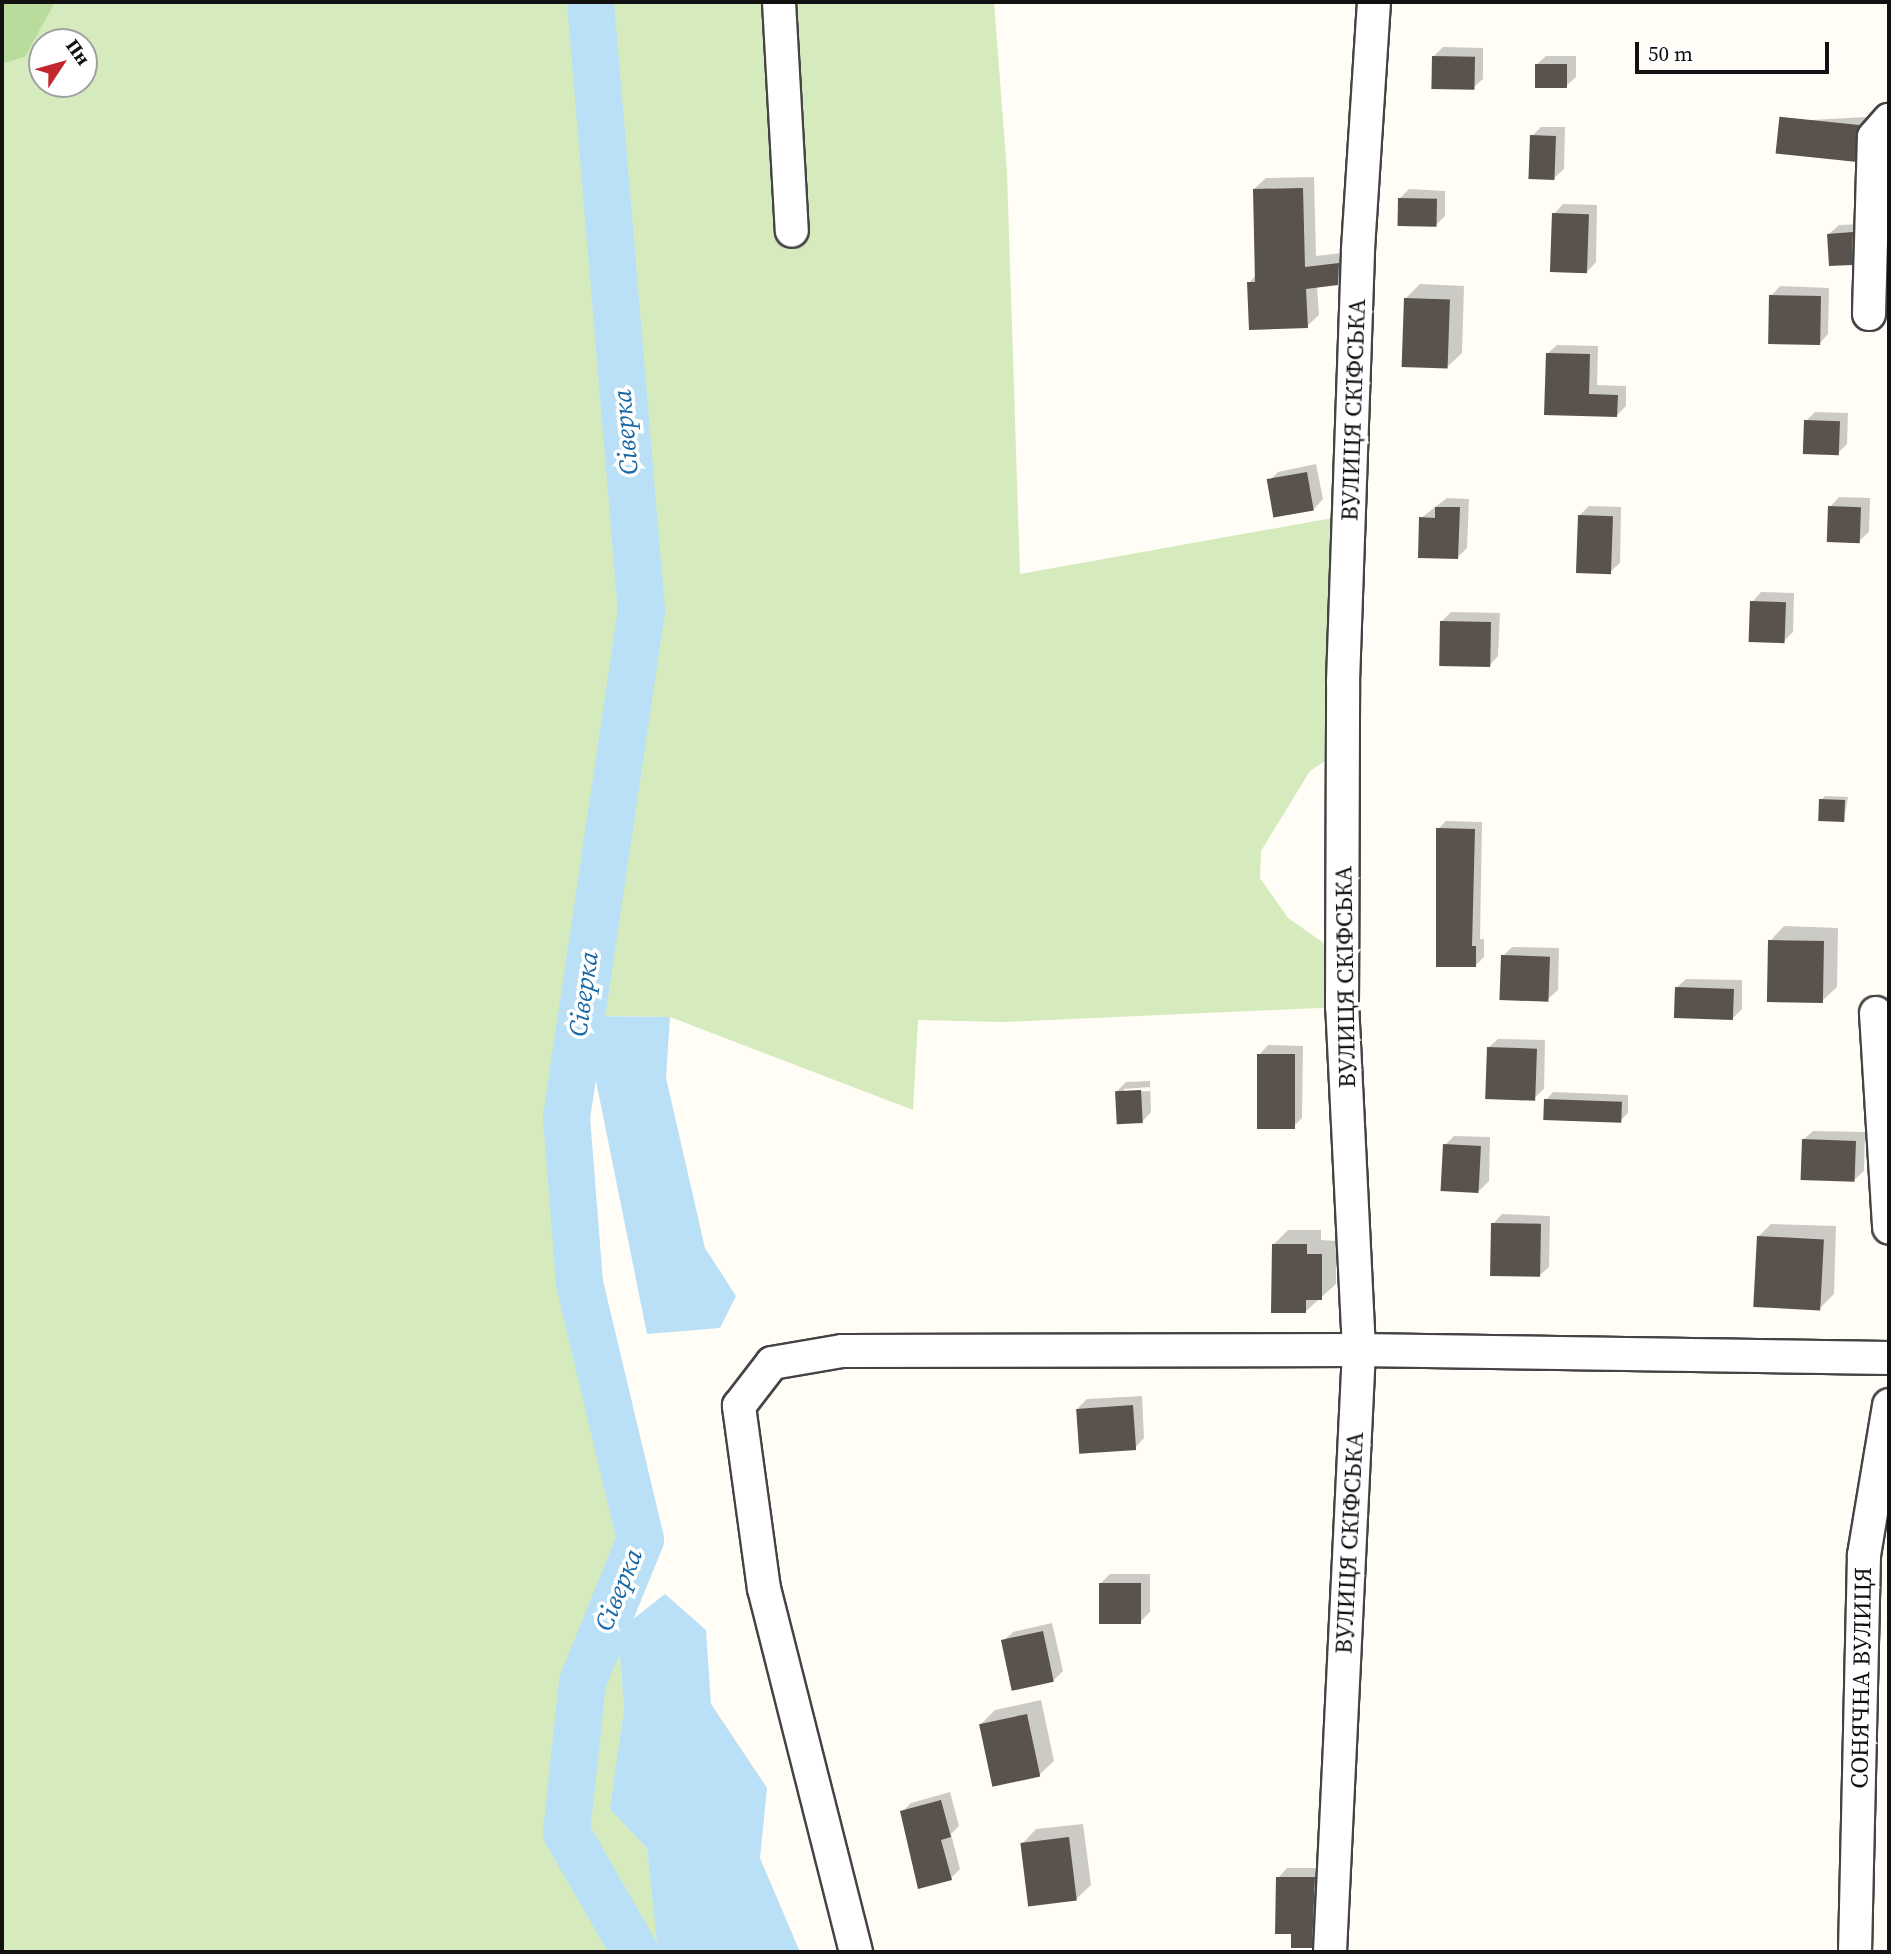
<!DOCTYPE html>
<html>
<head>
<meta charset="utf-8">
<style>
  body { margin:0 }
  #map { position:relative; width:1891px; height:1954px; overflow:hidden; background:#fffdf5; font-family:"Source Serif 4",serif }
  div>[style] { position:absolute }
  .green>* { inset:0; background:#d5ebbd }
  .forest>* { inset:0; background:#b9dc9c }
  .water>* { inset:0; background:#b9e0f7 }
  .shadow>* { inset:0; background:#0003 }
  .river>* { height:47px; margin:-23.5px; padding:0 23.5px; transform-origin:23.5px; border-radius:23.5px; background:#b9e0f7 }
  .building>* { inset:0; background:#5a524d; transform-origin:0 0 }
  .roads { filter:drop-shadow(2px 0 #444) drop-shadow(-2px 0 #444) drop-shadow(0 2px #444) drop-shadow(0 -2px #444) }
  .minor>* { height:32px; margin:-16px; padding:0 16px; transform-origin:16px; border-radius:16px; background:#fff }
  span { translate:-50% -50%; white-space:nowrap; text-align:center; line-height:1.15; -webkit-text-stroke:7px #fff; paint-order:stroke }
  .street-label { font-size:24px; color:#111 }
  .water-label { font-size:26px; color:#1768a6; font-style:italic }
  .frame { position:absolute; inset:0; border:4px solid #111; pointer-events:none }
  .north { position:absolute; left:28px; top:28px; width:70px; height:70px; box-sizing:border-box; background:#fff; border:2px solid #a0a0a0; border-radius:50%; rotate:54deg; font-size:19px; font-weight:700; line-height:28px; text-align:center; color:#111 }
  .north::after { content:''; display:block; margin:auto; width:24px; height:32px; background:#c4262e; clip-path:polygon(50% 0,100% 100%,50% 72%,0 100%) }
  .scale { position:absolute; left:1635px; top:42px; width:194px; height:32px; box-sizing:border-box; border:4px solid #111; border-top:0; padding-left:9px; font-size:21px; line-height:24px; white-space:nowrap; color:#111; -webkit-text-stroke:5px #fff; paint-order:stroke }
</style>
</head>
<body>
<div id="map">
  <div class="green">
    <i style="clip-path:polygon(evenodd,54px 2px,994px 2px,1007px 172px,1020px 574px,1349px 515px,1343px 749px,1310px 771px,1261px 851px,1260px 878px,1288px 918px,1331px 948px,1342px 1007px,1002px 1022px,918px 1020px,913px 1110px,670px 1017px,563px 1015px,579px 1283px,640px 1539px,618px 1631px,624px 1709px,611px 1809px,647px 1848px,659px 1952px,2px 1952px,2px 64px,25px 57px,54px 2px,42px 42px,84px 42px,84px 84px,42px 84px,42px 42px)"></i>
  </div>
  <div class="forest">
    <i style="clip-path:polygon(2px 2px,55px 2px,25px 57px,2px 64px)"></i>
  </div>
  <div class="water">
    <i style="clip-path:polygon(594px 1016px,670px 1017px,666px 1078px,705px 1248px,736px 1296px,720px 1328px,647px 1334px,595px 1076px)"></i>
    <i style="clip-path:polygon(665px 1594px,706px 1630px,711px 1704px,767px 1788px,760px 1858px,800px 1952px,658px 1952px,647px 1848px,610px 1809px,624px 1709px,618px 1631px)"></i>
  </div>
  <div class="shadow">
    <i style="clip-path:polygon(1443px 47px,1483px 48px,1483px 79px,1473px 88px,1434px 56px)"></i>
    <i style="clip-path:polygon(1546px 56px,1576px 56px,1576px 77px,1566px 86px,1536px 65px)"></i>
    <i style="clip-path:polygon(1867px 117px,1864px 151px,1854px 161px,1781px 130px,1791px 121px)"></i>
    <i style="clip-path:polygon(1541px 127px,1565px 127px,1564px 169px,1554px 178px,1532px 136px)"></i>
    <i style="clip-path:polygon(1314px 177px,1316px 256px,1350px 252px,1349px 272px,1338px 284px,1317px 286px,1319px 315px,1307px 326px,1249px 283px,1256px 275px,1254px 189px,1266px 178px)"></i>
    <i style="clip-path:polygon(1409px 189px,1445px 191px,1445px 216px,1435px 226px,1399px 199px)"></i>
    <i style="clip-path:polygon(1563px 204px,1597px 205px,1596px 262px,1587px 272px,1554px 214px)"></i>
    <i style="clip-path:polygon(1862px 224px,1861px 254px,1851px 263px,1829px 234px,1839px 225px)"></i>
    <i style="clip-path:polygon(1420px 284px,1464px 286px,1462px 353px,1447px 367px,1405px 299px)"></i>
    <i style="clip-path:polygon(1780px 286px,1829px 288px,1828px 334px,1819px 344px,1771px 296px)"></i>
    <i style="clip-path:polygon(1557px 345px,1598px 346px,1597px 385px,1626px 386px,1626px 406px,1617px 415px,1546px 413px,1547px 354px)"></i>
    <i style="clip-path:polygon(1815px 412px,1848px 413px,1847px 444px,1838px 453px,1806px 421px)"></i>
    <i style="clip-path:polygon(1316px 464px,1323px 499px,1314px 509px,1269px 481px,1278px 472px)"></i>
    <i style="clip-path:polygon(1839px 497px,1870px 498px,1869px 532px,1859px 541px,1830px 507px)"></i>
    <i style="clip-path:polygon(1447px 498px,1469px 499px,1467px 548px,1458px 557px,1421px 518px)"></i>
    <i style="clip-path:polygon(1589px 506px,1621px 507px,1620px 563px,1610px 572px,1579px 516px)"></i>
    <i style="clip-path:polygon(1761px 592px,1794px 593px,1793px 632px,1784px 641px,1752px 602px)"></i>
    <i style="clip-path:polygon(1451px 612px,1500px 613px,1498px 656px,1489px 666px,1442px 621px)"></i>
    <i style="clip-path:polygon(1825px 796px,1848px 797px,1844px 820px,1821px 800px)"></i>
    <i style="clip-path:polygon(1446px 821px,1482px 822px,1480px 939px,1484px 939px,1484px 957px,1476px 965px,1438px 829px)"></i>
    <i style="clip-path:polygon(1784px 926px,1838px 928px,1837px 987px,1822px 1001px,1770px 941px)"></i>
    <i style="clip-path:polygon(1512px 947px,1559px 948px,1558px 990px,1548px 999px,1503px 956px)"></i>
    <i style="clip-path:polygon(1686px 979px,1742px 980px,1742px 1009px,1732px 1019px,1676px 988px)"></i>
    <i style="clip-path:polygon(1498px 1039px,1545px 1040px,1544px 1089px,1534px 1098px,1488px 1048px)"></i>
    <i style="clip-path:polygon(1268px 1045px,1303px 1046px,1302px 1118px,1292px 1128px,1259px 1055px)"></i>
    <i style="clip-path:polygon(evenodd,1150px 1081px,1151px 1112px,1142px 1122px,1116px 1092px,1126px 1082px,1150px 1081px,1150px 1087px,1150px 1091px,1124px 1092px,1124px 1089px,1150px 1087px)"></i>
    <i style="clip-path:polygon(1553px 1092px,1628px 1095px,1628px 1113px,1620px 1121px,1546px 1100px)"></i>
    <i style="clip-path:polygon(1813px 1131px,1865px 1132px,1864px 1171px,1854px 1180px,1803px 1140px)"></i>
    <i style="clip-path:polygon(1454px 1136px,1490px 1137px,1489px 1181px,1479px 1191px,1445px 1145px)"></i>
    <i style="clip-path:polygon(1502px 1214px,1550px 1216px,1549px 1267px,1539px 1276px,1493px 1224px)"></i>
    <i style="clip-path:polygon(1771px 1224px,1836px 1226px,1834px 1294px,1821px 1307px,1758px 1237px)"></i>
    <i style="clip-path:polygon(1288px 1230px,1321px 1230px,1321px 1240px,1336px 1241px,1336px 1284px,1305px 1312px,1274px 1244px)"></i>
    <i style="clip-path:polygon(1142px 1396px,1144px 1438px,1135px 1448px,1078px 1408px,1087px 1399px)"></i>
    <i style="clip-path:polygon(1110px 1574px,1150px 1574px,1150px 1612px,1141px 1621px,1101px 1583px)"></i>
    <i style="clip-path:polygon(1052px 1623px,1063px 1671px,1054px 1680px,1003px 1641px,1013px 1632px)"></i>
    <i style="clip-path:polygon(1041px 1700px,1054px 1761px,1039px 1775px,981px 1724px,995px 1710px)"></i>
    <i style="clip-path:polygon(950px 1792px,959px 1826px,951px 1834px,960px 1869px,951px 1878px,919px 1887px,902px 1812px,911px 1803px)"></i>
    <i style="clip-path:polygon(1083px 1824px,1091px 1885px,1076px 1899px,1022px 1844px,1036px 1829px)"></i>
    <i style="clip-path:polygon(1287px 1868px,1324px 1868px,1320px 1937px,1311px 1947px,1292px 1933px,1278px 1878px)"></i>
  </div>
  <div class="river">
    <i style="left:590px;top:2px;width:610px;rotate:85.21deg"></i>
    <i style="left:641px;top:610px;width:513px;rotate:98.41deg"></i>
    <i style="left:566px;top:1117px;width:167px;rotate:85.5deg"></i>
    <i style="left:579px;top:1283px;width:263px;rotate:76.6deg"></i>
    <i style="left:640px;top:1539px;width:154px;rotate:112.1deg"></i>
    <i style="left:582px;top:1682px;width:151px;rotate:96.1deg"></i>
    <i style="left:566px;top:1832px;width:138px;rotate:60.1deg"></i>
  </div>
  <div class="building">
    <i style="left:1432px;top:56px;width:43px;height:33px;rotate:1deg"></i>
    <i style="left:1535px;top:64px;width:32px;height:24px"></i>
    <i style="left:1859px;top:125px;width:37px;height:80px;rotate:96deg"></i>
    <i style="left:1530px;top:135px;width:26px;height:44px;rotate:2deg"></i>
    <i style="clip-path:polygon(1303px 188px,1305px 267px,1339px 263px,1338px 285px,1306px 289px,1308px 328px,1249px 330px,1247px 282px,1255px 282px,1253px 189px)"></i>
    <i style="left:1398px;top:198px;width:39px;height:28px;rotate:1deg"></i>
    <i style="left:1552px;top:213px;width:37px;height:59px;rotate:2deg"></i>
    <i style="clip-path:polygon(1853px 232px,1852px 265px,1829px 266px,1827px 234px)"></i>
    <i style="left:1769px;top:295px;width:52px;height:49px;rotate:1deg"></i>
    <i style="left:1404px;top:298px;width:46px;height:69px;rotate:2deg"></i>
    <i style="clip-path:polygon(1546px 353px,1590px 354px,1589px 394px,1618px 395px,1617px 417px,1544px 415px)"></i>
    <i style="left:1804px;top:420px;width:36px;height:34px;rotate:2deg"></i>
    <i style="left:1307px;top:472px;width:39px;height:41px;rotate:80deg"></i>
    <i style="left:1828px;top:506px;width:33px;height:36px;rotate:2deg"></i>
    <i style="clip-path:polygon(1435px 507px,1460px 507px,1458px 559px,1418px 558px,1419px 517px,1435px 518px)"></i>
    <i style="left:1578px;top:515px;width:35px;height:58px;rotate:2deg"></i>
    <i style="left:1750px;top:601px;width:36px;height:41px;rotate:2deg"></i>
    <i style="left:1440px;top:621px;width:51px;height:45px;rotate:1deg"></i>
    <i style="left:1819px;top:799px;width:26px;height:22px;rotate:2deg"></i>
    <i style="clip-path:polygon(1436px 828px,1475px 829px,1472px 946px,1476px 946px,1476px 967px,1436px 967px)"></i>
    <i style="left:1768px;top:940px;width:56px;height:62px;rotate:1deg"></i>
    <i style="left:1501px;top:955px;width:49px;height:45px;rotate:2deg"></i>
    <i style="left:1675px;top:987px;width:59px;height:31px;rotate:2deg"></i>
    <i style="left:1487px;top:1047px;width:50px;height:52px;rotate:2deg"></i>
    <i style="left:1257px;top:1054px;width:38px;height:75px"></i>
    <i style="left:1141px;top:1090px;width:33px;height:26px;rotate:87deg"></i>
    <i style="left:1544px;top:1099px;width:78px;height:21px;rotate:2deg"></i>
    <i style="left:1802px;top:1139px;width:54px;height:41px;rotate:2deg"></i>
    <i style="left:1443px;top:1144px;width:38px;height:47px;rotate:3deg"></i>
    <i style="left:1491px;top:1223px;width:50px;height:53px;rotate:1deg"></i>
    <i style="left:1757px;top:1236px;width:67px;height:71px;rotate:3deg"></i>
    <i style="clip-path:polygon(1272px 1244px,1307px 1244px,1307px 1254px,1322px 1254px,1322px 1300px,1306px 1300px,1306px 1313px,1271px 1313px)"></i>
    <i style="left:1133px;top:1405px;width:45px;height:57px;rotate:86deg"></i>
    <i style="left:1099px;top:1583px;width:42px;height:41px"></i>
    <i style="left:1043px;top:1631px;width:52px;height:43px;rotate:78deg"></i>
    <i style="left:1027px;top:1714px;width:64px;height:49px;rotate:78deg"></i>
    <i style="clip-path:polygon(941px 1800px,951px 1837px,941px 1840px,952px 1880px,918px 1889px,900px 1811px)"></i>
    <i style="left:1069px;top:1837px;width:64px;height:49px;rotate:83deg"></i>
    <i style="clip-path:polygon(1276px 1877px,1315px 1877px,1312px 1948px,1291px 1948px,1291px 1934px,1275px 1934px)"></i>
  </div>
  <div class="roads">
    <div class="minor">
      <i style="left:779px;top:2px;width:229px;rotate:86.8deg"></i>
      <i style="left:1869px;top:314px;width:177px;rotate:-88.4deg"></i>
      <i style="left:1874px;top:137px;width:23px;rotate:-49deg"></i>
      <i style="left:1876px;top:1013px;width:215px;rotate:86.5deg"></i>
      <i style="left:856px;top:1952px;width:374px;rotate:-104.2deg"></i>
      <i style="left:764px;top:1589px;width:185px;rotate:-97.8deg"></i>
      <i style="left:739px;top:1406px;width:54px;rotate:-52.5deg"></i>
      <i style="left:772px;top:1363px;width:71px;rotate:-9.7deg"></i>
      <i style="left:842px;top:1351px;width:517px;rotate:-0.11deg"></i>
      <i style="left:1359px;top:1350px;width:530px;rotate:0.86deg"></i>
      <i style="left:1330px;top:1952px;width:603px;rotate:-87.24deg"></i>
      <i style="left:1359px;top:1350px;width:343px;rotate:-92.8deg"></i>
      <i style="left:1342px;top:1007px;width:325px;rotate:-89.8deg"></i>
      <i style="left:1343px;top:682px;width:433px;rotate:-88deg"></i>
      <i style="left:1358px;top:249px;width:248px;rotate:-86.3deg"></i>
      <i style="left:1855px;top:1952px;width:397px;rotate:-88.7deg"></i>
      <i style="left:1864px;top:1555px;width:152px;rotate:-80.5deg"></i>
    </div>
  </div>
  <div class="street-label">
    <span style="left:1353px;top:410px;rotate:-88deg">ВУЛИЦЯ СКІФСЬКА</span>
    <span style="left:1345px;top:977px;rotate:-91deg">ВУЛИЦЯ СКІФСЬКА</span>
    <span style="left:1349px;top:1543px;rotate:-87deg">ВУЛИЦЯ СКІФСЬКА</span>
    <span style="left:1861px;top:1678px;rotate:-89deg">СОНЯЧНА ВУЛИЦЯ</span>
  </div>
  <div class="water-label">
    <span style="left:626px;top:432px;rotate:-95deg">Сіверка</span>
    <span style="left:584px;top:994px;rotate:-82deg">Сіверка</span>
    <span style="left:619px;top:1590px;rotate:-68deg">Сіверка</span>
  </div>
  <div class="frame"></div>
  <div class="north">Пн</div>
  <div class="scale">50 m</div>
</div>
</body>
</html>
